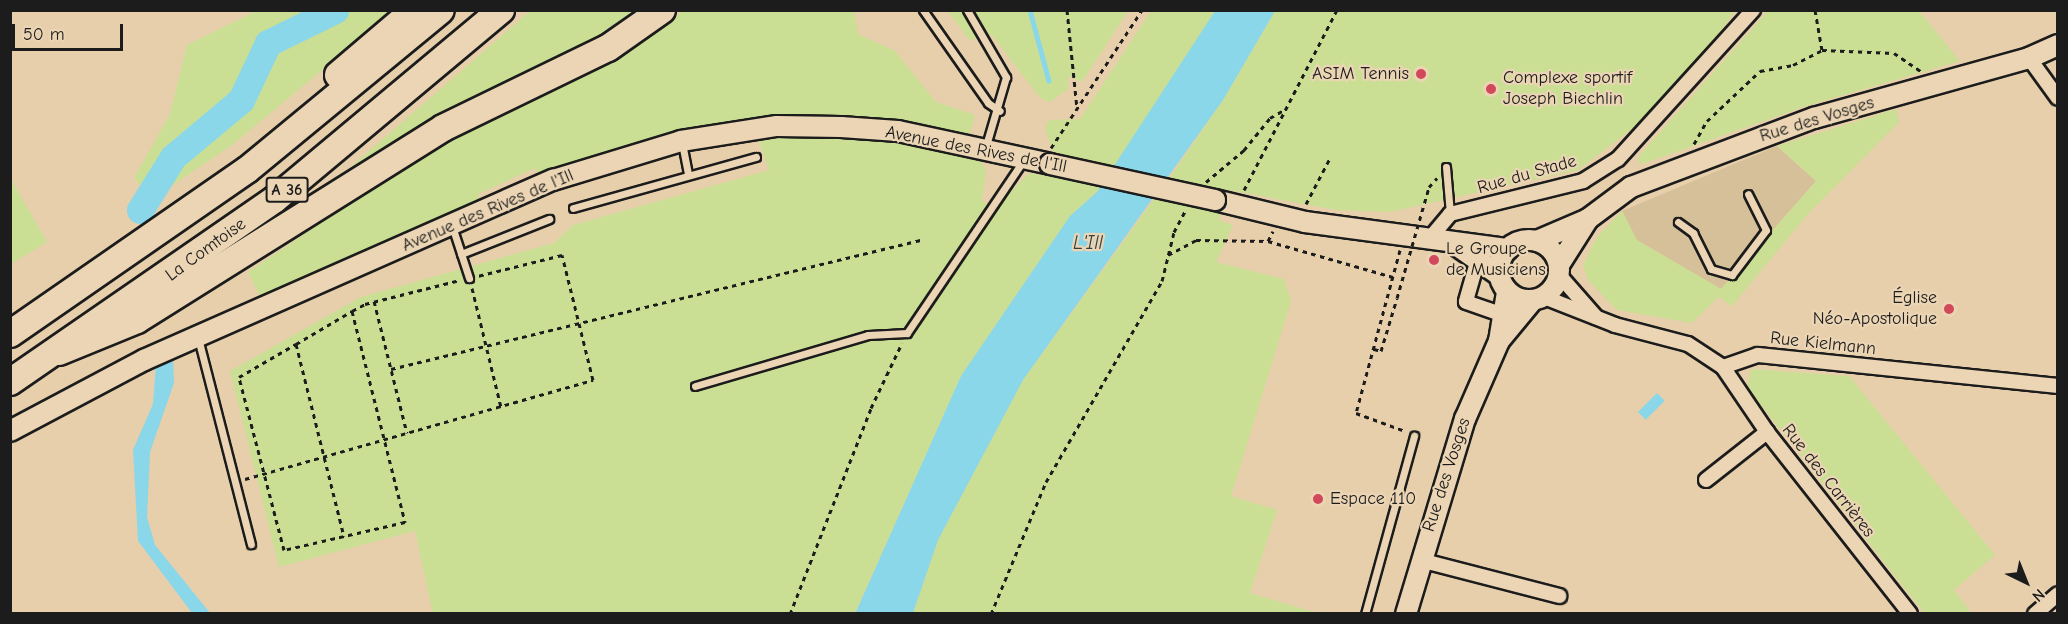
<!DOCTYPE html>
<html>
<head>
<meta charset="utf-8">
<style>
  body { margin:0 }
  #map { position:relative; width:2068px; height:624px; overflow:hidden; background:#e6cfaa; font-family:"Comic Neue",sans-serif }
  div>[style] { position:absolute }
  .built>* { inset:0; background:#d6c09a }
  .green>* { inset:0; background:#cbdf94 }
  .water>* { inset:0; background:#89d7e8; transform-origin:0 0 }
  .stream>* { height:4.5px; margin:-2.25px; padding:0 2.25px; transform-origin:2.25px; border-radius:2.25px; background:#89d7e8 }
  .river>* { height:27px; margin:-13.5px; padding:0 13.5px; transform-origin:13.5px; border-radius:13.5px; background:#89d7e8 }
  .path>* { height:3px; margin-top:-1.5px; transform-origin:0; background:repeating-linear-gradient(90deg,#1c1c1c 0 4.5px,transparent 0 9px) }
  .roads { filter:drop-shadow(2px 0 #1c1c1c) drop-shadow(-2px 0 #1c1c1c) drop-shadow(0 2px #1c1c1c) drop-shadow(0 -2px #1c1c1c) }
  .lane>* { height:7px; margin:-3.5px; padding:0 3.5px; transform-origin:3.5px; border-radius:3.5px; background:#ebd5b4 }
  .street>* { height:14px; margin:-7px; padding:0 7px; transform-origin:7px; border-radius:7px; background:#ebd5b4 }
  .secondary>* { height:20px; margin:-10px; padding:0 10px; transform-origin:10px; border-radius:10px; background:#ebd5b4 }
  .secondary>.ring { margin:-10px; padding:0; box-sizing:content-box; background:none; border:20px solid #ebd5b4; border-radius:50% }
  .highway>* { height:26px; margin:-13px; padding:0 13px; transform-origin:13px; border-radius:13px; background:#ebd5b4 }
  .path-bridge>* { height:3px; margin-top:-1.5px; transform-origin:0; background:repeating-linear-gradient(90deg,#1c1c1c 0 4.5px,transparent 0 9px) }
  .bridges { filter:drop-shadow(2px 0 #1c1c1c) drop-shadow(-2px 0 #1c1c1c) drop-shadow(0 2px #1c1c1c) drop-shadow(0 -2px #1c1c1c) }
  .secondary-bridge>* { height:20px; margin:-10px; padding:0 10px; transform-origin:10px; border-radius:10px; background:#ebd5b4 }
  .dots>* { width:16px; height:16px; translate:-50% -50%; box-sizing:border-box; border:3px solid #ebd5b4; border-radius:50% }
  span { translate:-50% -50%; white-space:nowrap; text-align:center; line-height:1.15; -webkit-text-stroke:4.5px #ebd5b4; paint-order:stroke }
  .shield-label span { padding:2px 4px; background:#ebd5b4; border:2px solid; border-radius:4px; -webkit-text-stroke-width:0 }
  .shield-label { font-size:16px; color:#1c1c1c; font-weight:700 }
  .poi-label { font-size:18px; color:#1c1c1c }
  .right { translate:-100% -50%; text-align:right }
  .left { translate:0 -50%; text-align:left }
  .street-label { font-size:18px; color:#1c1c1c }
  .water-label { font-size:20px; color:#324145; font-style:italic }
  .frame { position:absolute; inset:0; border:12px solid #1c1c1c; pointer-events:none }
  .north { position:absolute; left:1996px; top:552px; width:60px; height:60px; -webkit-text-stroke:4px #ebd5b4; paint-order:stroke; rotate:137deg; font-size:16px; font-weight:700; line-height:24px; text-align:center; color:#1c1c1c }
  .north::after { content:''; display:block; margin:auto; width:21px; height:27px; background:#1c1c1c; clip-path:polygon(50% 0,100% 100%,50% 72%,0 100%) }
  .scale { position:absolute; left:12px; top:24px; width:111px; height:27px; box-sizing:border-box; border:3px solid #1c1c1c; border-top:0; padding-left:8px; font-size:18px; line-height:21px; white-space:nowrap; color:#1c1c1c; -webkit-text-stroke:4px #ebd5b4; paint-order:stroke }
</style>
</head>
<body>
<div id="map">
  <div class="built">
    <i style="clip-path:polygon(1777px 146px,1816px 181px,1721px 289px,1636px 240px,1622px 211px)"></i>
  </div>
  <div class="green">
    <i style="clip-path:polygon(256px 11px,393px 11px,232px 145px,152px 199px,134px 178px,170px 114px,187px 45px)"></i>
    <i style="clip-path:polygon(530px 11px,648px 11px,307px 205px)"></i>
    <i style="clip-path:polygon(683px 11px,854px 11px,858px 34px,895px 51px,936px 102px,975px 115px,964px 155px,980px 158px,986px 170px,982px 201px,995px 208px,1029px 173px,1103px 186px,1070px 216px,961px 376px,855px 613px,433px 613px,415px 531px,279px 567px,230px 371px,361px 297px,554px 243px,573px 225px,769px 170px,752px 121px,683px 132px,595px 156px,540px 179px,535px 168px,478px 194px,481px 204px,261px 299px,248px 272px,431px 149px,626px 53px)"></i>
    <i style="clip-path:polygon(948px 11px,1128px 11px,1082px 82px,1068px 76px,1068px 89px,1050px 102px,1040px 98px,992px 35px,969px 40px)"></i>
    <i style="clip-path:polygon(1151px 11px,1215px 11px,1115px 166px,1053px 152px,1045px 127px,1049px 120px,1080px 119px)"></i>
    <i style="clip-path:polygon(1275px 11px,1735px 11px,1700px 60px,1645px 119px,1578px 170px,1390px 212px,1336px 210px,1169px 179px,1223px 100px)"></i>
    <i style="clip-path:polygon(1768px 11px,1919px 11px,1960px 61px,1806px 106px,1639px 165px,1638px 157px)"></i>
    <i style="clip-path:polygon(1896px 109px,1899px 122px,1807px 215px,1732px 306px,1718px 297px,1692px 323px,1617px 310px,1588px 280px,1583px 265px,1597px 237px,1622px 211px,1637px 240px,1721px 289px,1816px 181px,1777px 146px)"></i>
    <i style="clip-path:polygon(11px 179px,47px 242px,11px 264px,10px 264px)"></i>
    <i style="clip-path:polygon(1155px 198px,1221px 213px,1219px 220px,1233px 225px,1216px 262px,1284px 279px,1291px 301px,1231px 496px,1277px 510px,1250px 593px,1317px 613px,913px 614px,938px 540px,1023px 380px)"></i>
    <i style="clip-path:polygon(1751px 369px,1849px 376px,1995px 555px,1954px 590px,1971px 613px,1924px 613px,1747px 387px)"></i>
  </div>
  <div class="water">
    <i style="clip-path:polygon(1215px 11px,1275px 11px,1223px 100px,1023px 380px,938px 540px,913px 613px,855px 614px,961px 376px,1070px 216px,1097px 192px)"></i>
    <i style="clip-path:polygon(173px 358px,174px 383px,150px 452px,147px 517px,155px 545px,210px 613px,192px 613px,138px 541px,133px 450px,153px 404px,156px 365px)"></i>
    <i style="left:1657px;top:393px;width:11px;height:27px;rotate:45deg"></i>
  </div>
  <div class="stream">
    <i style="left:1030px;top:10px;width:73px;rotate:75deg"></i>
  </div>
  <div class="river">
    <i style="left:140px;top:210px;width:62px;rotate:-58.1deg"></i>
    <i style="left:173px;top:157px;width:89px;rotate:-40deg"></i>
    <i style="left:241px;top:100px;width:63px;rotate:-64.7deg"></i>
    <i style="left:268px;top:43px;width:75px;rotate:-26.2deg"></i>
  </div>
  <div class="path">
    <i style="left:1067px;top:10px;width:99px;rotate:84.2deg"></i>
    <i style="left:1815px;top:10px;width:41px;rotate:80.1deg"></i>
    <i style="left:1822px;top:50px;width:72px;rotate:2.4deg"></i>
    <i style="left:1894px;top:53px;width:32px;rotate:34deg"></i>
    <i style="left:1694px;top:144px;width:26px;rotate:-61deg"></i>
    <i style="left:1707px;top:121px;width:73px;rotate:-43.3deg"></i>
    <i style="left:1760px;top:71px;width:34px;rotate:-10deg"></i>
    <i style="left:1793px;top:65px;width:33px;rotate:-27deg"></i>
    <i style="left:1051px;top:148px;width:165px;rotate:-56.6deg"></i>
    <i style="left:1206px;top:182px;width:50px;rotate:-40.1deg"></i>
    <i style="left:1244px;top:150px;width:41px;rotate:-50.9deg"></i>
    <i style="left:1270px;top:118px;width:16px;rotate:-30deg"></i>
    <i style="left:1429px;top:187px;width:12px;rotate:-48deg"></i>
    <i style="left:1244px;top:190px;width:203px;rotate:-62.7deg"></i>
    <i style="left:1306px;top:204px;width:52px;rotate:-62.4deg"></i>
    <i style="left:1268px;top:241px;width:130px;rotate:16.1deg"></i>
    <i style="left:1400px;top:250px;width:169px;rotate:105.1deg"></i>
    <i style="left:1356px;top:413px;width:52px;rotate:20.2deg"></i>
    <i style="left:1168px;top:255px;width:32px;rotate:-28deg"></i>
    <i style="left:1196px;top:240px;width:72px;rotate:0.8deg"></i>
    <i style="left:1268px;top:241px;width:11px;rotate:-63deg"></i>
    <i style="left:472px;top:288px;width:122px;rotate:76.3deg"></i>
    <i style="left:374px;top:301px;width:136px;rotate:76deg"></i>
    <i style="left:352px;top:311px;width:218px;rotate:75.9deg"></i>
    <i style="left:405px;top:522px;width:124px;rotate:167deg"></i>
    <i style="left:284px;top:550px;width:179px;rotate:-104.6deg"></i>
    <i style="left:239px;top:377px;width:66px;rotate:-30.1deg"></i>
    <i style="left:296px;top:344px;width:65px;rotate:-30.5deg"></i>
    <i style="left:352px;top:311px;width:15px;rotate:-28deg"></i>
    <i style="left:365px;top:304px;width:98px;rotate:-14.2deg"></i>
    <i style="left:296px;top:344px;width:198px;rotate:76deg"></i>
    <i style="left:1374px;top:349px;width:7px;rotate:16deg"></i>
    <i style="left:1381px;top:351px;width:55px;rotate:-73.2deg"></i>
    <i style="left:391px;top:369px;width:545px;rotate:-13.7deg"></i>
    <i style="left:245px;top:479px;width:362px;rotate:-15.9deg"></i>
    <i style="left:593px;top:380px;width:129px;rotate:-103.9deg"></i>
    <i style="left:562px;top:255px;width:87px;rotate:166deg"></i>
    <i style="left:790px;top:614px;width:221px;rotate:-68.5deg"></i>
    <i style="left:871px;top:408px;width:72px;rotate:-64.5deg"></i>
    <i style="left:991px;top:614px;width:143px;rotate:-67.4deg"></i>
    <i style="left:1046px;top:482px;width:232px;rotate:-60deg"></i>
    <i style="left:1162px;top:281px;width:50px;rotate:-76.2deg"></i>
    <i style="left:1174px;top:232px;width:26px;rotate:-62deg"></i>
  </div>
  <div class="roads">
    <div class="lane">
      <i style="left:923px;top:10px;width:113px;rotate:55deg"></i>
      <i style="left:988px;top:103px;width:14px;rotate:34deg"></i>
      <i style="left:967px;top:10px;width:78px;rotate:59.8deg"></i>
      <i style="left:1006px;top:77px;width:75px;rotate:106.3deg"></i>
      <i style="left:682px;top:143px;width:32px;rotate:79deg"></i>
      <i style="left:1446px;top:167px;width:47px;rotate:85.1deg"></i>
      <i style="left:573px;top:208px;width:190px;rotate:-15.6deg"></i>
      <i style="left:1678px;top:222px;width:19px;rotate:36deg"></i>
      <i style="left:1693px;top:233px;width:40px;rotate:63.4deg"></i>
      <i style="left:1711px;top:269px;width:22px;rotate:16deg"></i>
      <i style="left:1732px;top:275px;width:56px;rotate:-52.9deg"></i>
      <i style="left:1766px;top:230px;width:40px;rotate:-116.6deg"></i>
      <i style="left:452px;top:226px;width:55px;rotate:71.9deg"></i>
      <i style="left:461px;top:254px;width:95px;rotate:-21.7deg"></i>
      <i style="left:198px;top:338px;width:213px;rotate:75.6deg"></i>
      <i style="left:695px;top:386px;width:180px;rotate:-16.4deg"></i>
      <i style="left:868px;top:335px;width:39px;rotate:-3deg"></i>
      <i style="left:907px;top:333px;width:207px;rotate:-56deg"></i>
      <i style="left:1365px;top:614px;width:185px;rotate:-74.6deg"></i>
    </div>
    <div class="street">
      <i style="left:2029px;top:58px;width:49px;rotate:54.1deg"></i>
      <i style="left:1431px;top:237px;width:30px;rotate:-50deg"></i>
      <i style="left:1450px;top:214px;width:137px;rotate:-13.9deg"></i>
      <i style="left:1583px;top:181px;width:41px;rotate:-32.2deg"></i>
      <i style="left:1618px;top:159px;width:201px;rotate:-47.8deg"></i>
      <i style="left:1476px;top:266px;width:37px;rotate:106deg"></i>
      <i style="left:1466px;top:302px;width:31px;rotate:19deg"></i>
      <i style="left:1559px;top:275px;width:56px;rotate:48.6deg"></i>
      <i style="left:1544px;top:297px;width:76px;rotate:21.5deg"></i>
      <i style="left:1615px;top:325px;width:75px;rotate:14.6deg"></i>
      <i style="left:1688px;top:344px;width:42px;rotate:33.3deg"></i>
      <i style="left:1723px;top:367px;width:37px;rotate:-19deg"></i>
      <i style="left:1758px;top:355px;width:302px;rotate:5.9deg"></i>
      <i style="left:1723px;top:367px;width:78px;rotate:55.9deg"></i>
      <i style="left:1767px;top:432px;width:231px;rotate:51.8deg"></i>
      <i style="left:1706px;top:480px;width:78px;rotate:-38.2deg"></i>
      <i style="left:1420px;top:560px;width:144px;rotate:14.5deg"></i>
      <i style="left:2035px;top:614px;width:30px;rotate:-41deg"></i>
    </div>
    <div class="secondary">
      <i style="left:1215px;top:200px;width:93px;rotate:13.7deg"></i>
      <i style="left:1305px;top:222px;width:205px;rotate:7.6deg"></i>
      <i class="ring" style="left:1499px;top:240px;width:40px;height:40px"></i>
      <i style="left:1537px;top:241px;width:56px;rotate:-23.3deg"></i>
      <i style="left:1456px;top:245px;width:52px;rotate:34.9deg"></i>
      <i style="left:1559px;top:265px;width:54px;rotate:-57.8deg"></i>
      <i style="left:1588px;top:219px;width:54px;rotate:-36.7deg"></i>
      <i style="left:1631px;top:187px;width:196px;rotate:-20.7deg"></i>
      <i style="left:1814px;top:118px;width:223px;rotate:-15.6deg"></i>
      <i style="left:2029px;top:58px;width:32px;rotate:-24deg"></i>
      <i style="left:1499px;top:341px;width:50px;rotate:-80.7deg"></i>
      <i style="left:10px;top:431px;width:152px;rotate:-27.9deg"></i>
      <i style="left:144px;top:360px;width:447px;rotate:-23.8deg"></i>
      <i style="left:553px;top:180px;width:134px;rotate:-16.9deg"></i>
      <i style="left:681px;top:141px;width:97px;rotate:-8.9deg"></i>
      <i style="left:777px;top:126px;width:64px;rotate:0.9deg"></i>
      <i style="left:841px;top:127px;width:57px;rotate:4deg"></i>
      <i style="left:898px;top:131px;width:156px;rotate:12.2deg"></i>
      <i style="left:1406px;top:614px;width:204px;rotate:-73.2deg"></i>
      <i style="left:1465px;top:419px;width:85px;rotate:-66.4deg"></i>
      <i style="left:1499px;top:341px;width:52px;rotate:-50.5deg"></i>
    </div>
    <div class="highway">
      <i style="left:338px;top:75px;width:100px;rotate:-40.5deg"></i>
      <i style="left:10px;top:334px;width:288px;rotate:-34.7deg"></i>
      <i style="left:247px;top:170px;width:251px;rotate:-39.5deg"></i>
      <i style="left:59px;top:352px;width:84px;rotate:-22.3deg"></i>
      <i style="left:137px;top:320px;width:361px;rotate:-32.1deg"></i>
      <i style="left:443px;top:128px;width:183px;rotate:-25.9deg"></i>
      <i style="left:608px;top:48px;width:66px;rotate:-35.1deg"></i>
      <i style="left:10px;top:382px;width:321px;rotate:-34.6deg"></i>
      <i style="left:274px;top:200px;width:296px;rotate:-39.9deg"></i>
    </div>
  </div>
  <div class="path-bridge">
    <i style="left:1397px;top:298px;width:116px;rotate:-73.9deg"></i>
  </div>
  <div class="bridges">
    <div class="secondary-bridge">
      <i style="left:1050px;top:164px;width:169px;rotate:12.3deg"></i>
    </div>
  </div>
  <div class="dots">
    <i style="left:1421px;top:74px;background:#d1495b"></i>
    <i style="left:1491px;top:89px;background:#d1495b"></i>
    <i style="left:1434px;top:260px;background:#d1495b"></i>
    <i style="left:1949px;top:309px;background:#d1495b"></i>
    <i style="left:1318px;top:499px;background:#d1495b"></i>
  </div>
  <div class="shield-label">
    <span style="left:287px;top:190px">A 36</span>
  </div>
  <div class="poi-label">
    <span class="right" style="left:1409px;top:74px">ASIM Tennis</span>
    <span class="left" style="left:1503px;top:89px">Complexe sportif<br>Joseph Biechlin</span>
    <span class="left" style="left:1446px;top:260px">Le Groupe<br>de Musiciens</span>
    <span class="right" style="left:1937px;top:309px">Église<br>Néo-Apostolique</span>
    <span class="left" style="left:1330px;top:499px">Espace 110</span>
  </div>
  <div class="street-label">
    <span style="left:1817px;top:120px;rotate:-17deg">Rue des Vosges</span>
    <span style="left:976px;top:150px;rotate:11deg">Avenue des Rives de l'Ill</span>
    <span style="left:1527px;top:175px;rotate:-16deg">Rue du Stade</span>
    <span style="left:488px;top:211px;rotate:-23deg">Avenue des Rives de l'Ill</span>
    <span style="left:206px;top:250px;rotate:-36deg">La Comtoise</span>
    <span style="left:1823px;top:344px;rotate:6deg">Rue Kielmann</span>
    <span style="left:1447px;top:475px;rotate:-72deg">Rue des Vosges</span>
    <span style="left:1828px;top:481px;rotate:52deg">Rue des Carrières</span>
  </div>
  <div class="water-label">
    <span style="left:1088px;top:242px">L'Ill</span>
  </div>
  <div class="frame"></div>
  <div class="north">N</div>
  <div class="scale">50 m</div>
</div>
</body>
</html>
